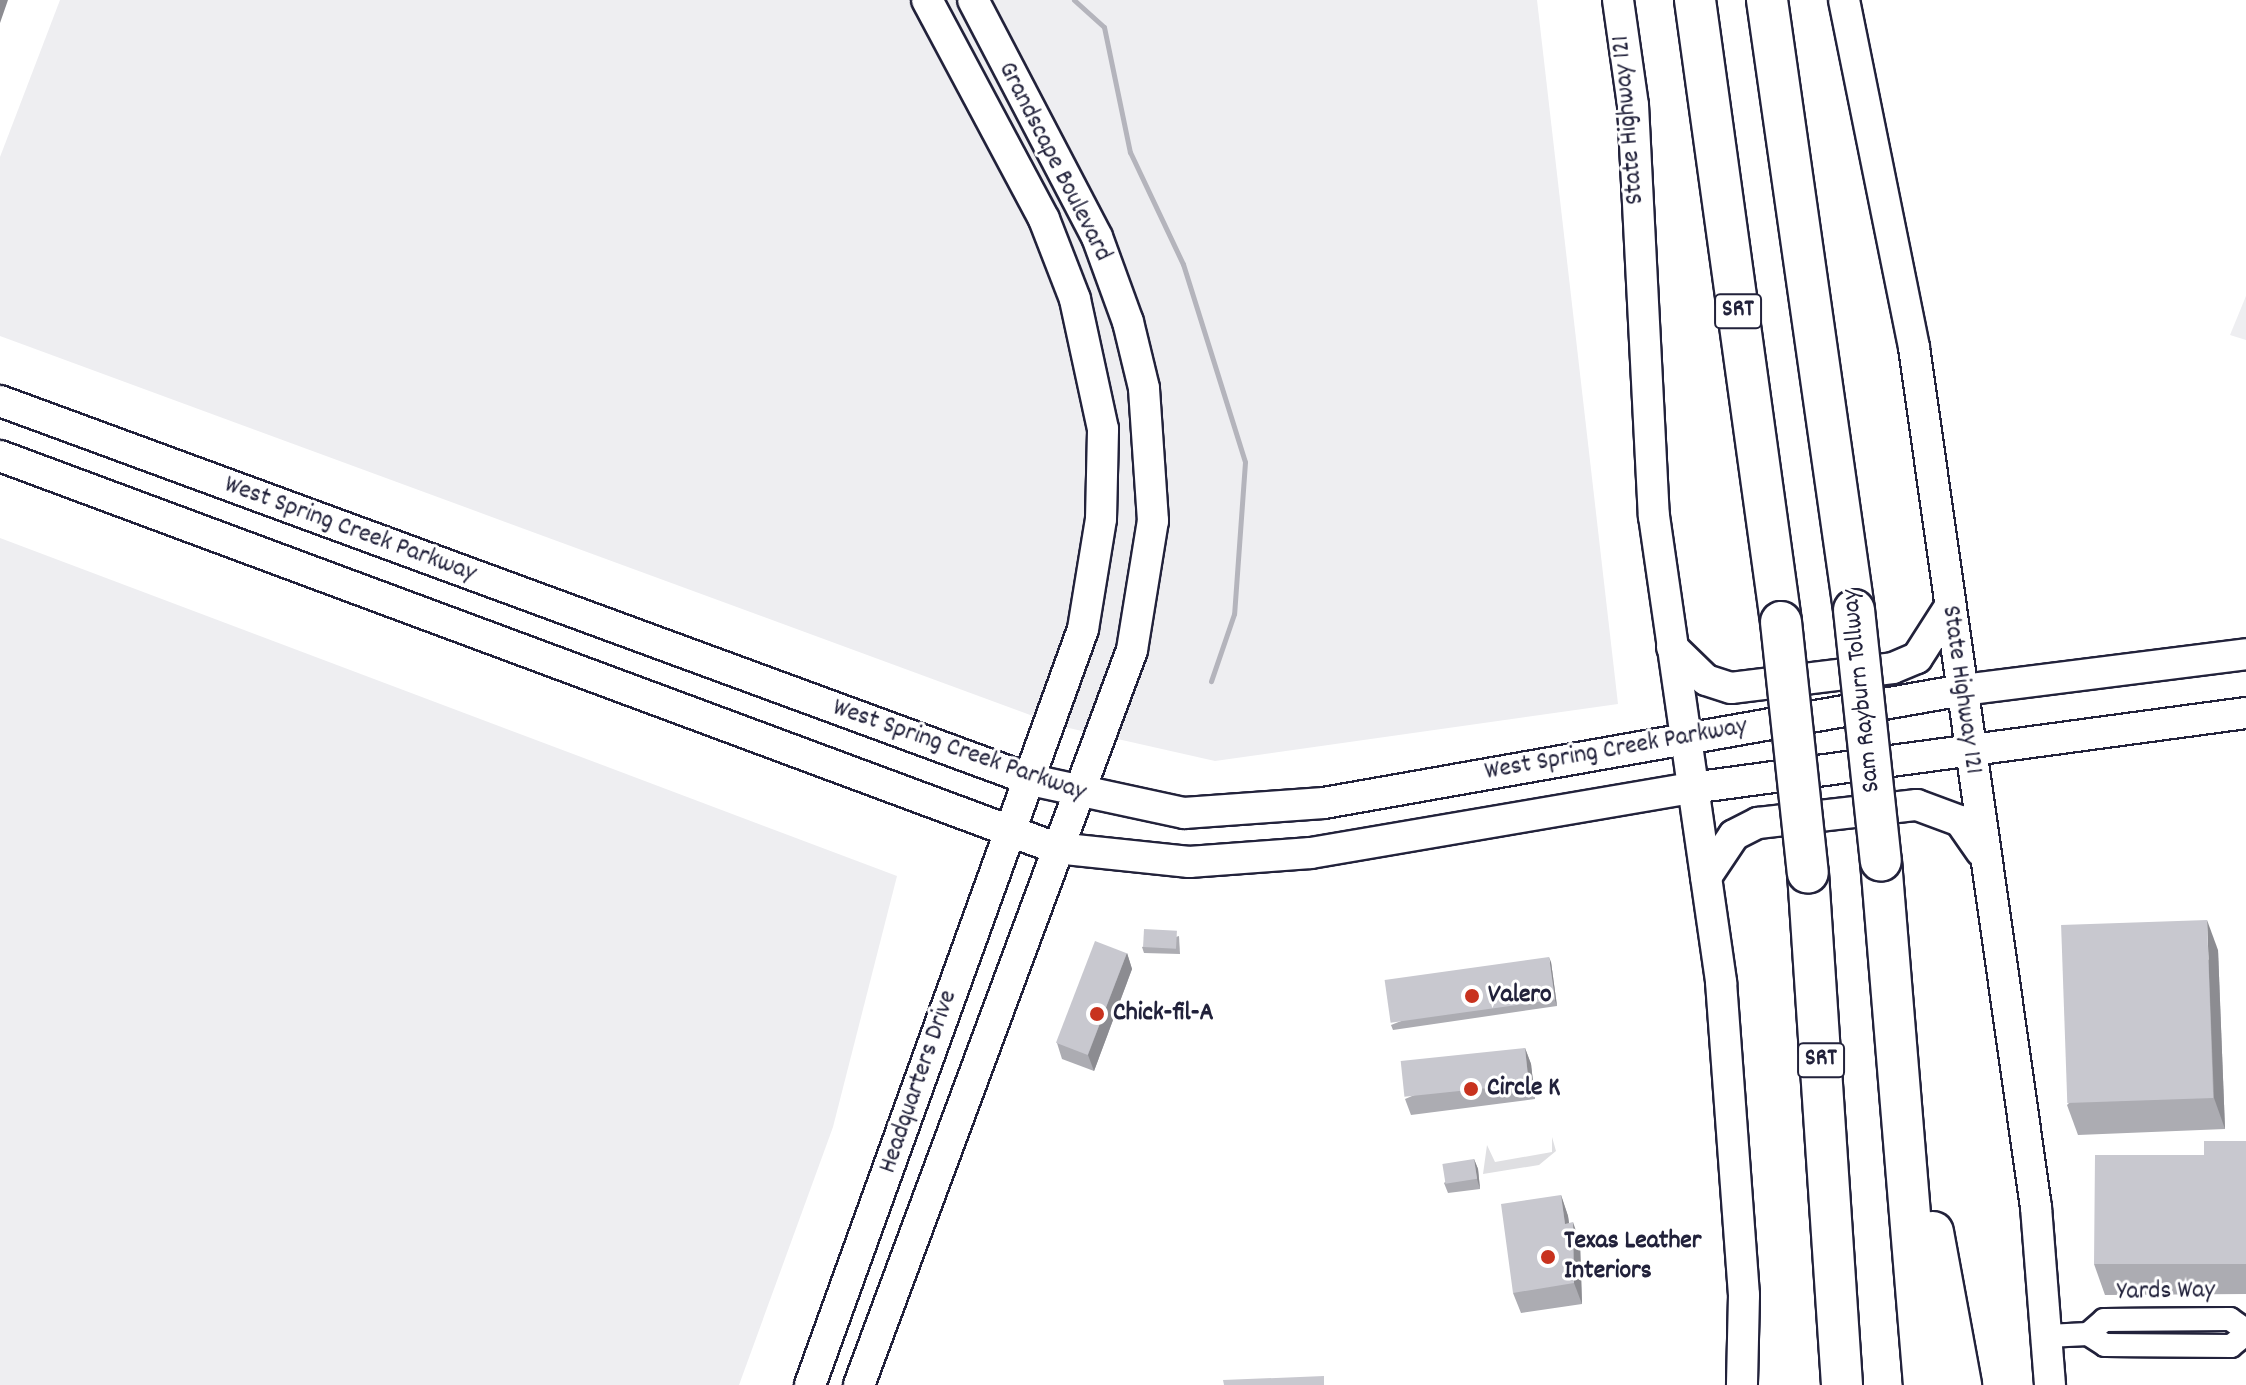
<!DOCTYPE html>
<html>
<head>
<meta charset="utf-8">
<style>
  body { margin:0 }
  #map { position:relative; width:2246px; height:1385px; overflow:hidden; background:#fff; font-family:Dekko,sans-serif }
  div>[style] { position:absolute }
  .built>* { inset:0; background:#eeeef1 }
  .green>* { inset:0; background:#dfdfe2 }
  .stream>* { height:5px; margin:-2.5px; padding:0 2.5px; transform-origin:2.5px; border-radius:2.5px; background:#b4b4bc }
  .roads { filter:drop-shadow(2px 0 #22223b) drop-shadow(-2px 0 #22223b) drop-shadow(0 2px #22223b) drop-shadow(0 -2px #22223b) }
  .street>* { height:22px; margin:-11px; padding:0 11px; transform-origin:11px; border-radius:11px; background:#fff }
  .secondary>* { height:30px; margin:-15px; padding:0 15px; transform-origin:15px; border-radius:15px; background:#fff }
  .highway>* { height:40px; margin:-20px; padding:0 20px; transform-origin:20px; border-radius:20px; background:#fff }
  .bridges { filter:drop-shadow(2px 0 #22223b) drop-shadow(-2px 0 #22223b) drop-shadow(0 2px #22223b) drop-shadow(0 -2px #22223b) }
  .highway-bridge>* { height:40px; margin:-20px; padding:0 20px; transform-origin:20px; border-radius:20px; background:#fff }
  .wall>* { inset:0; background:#acacb2 }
  .shaded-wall>* { inset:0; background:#8c8c91 }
  .building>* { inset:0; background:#c8c8cf; transform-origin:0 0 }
  .dots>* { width:22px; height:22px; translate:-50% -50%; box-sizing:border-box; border:4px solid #fff; border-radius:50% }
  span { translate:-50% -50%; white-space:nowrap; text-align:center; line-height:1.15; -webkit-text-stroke:6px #fff; paint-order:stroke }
  .shield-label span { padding:2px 6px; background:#fff; border:2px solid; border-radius:6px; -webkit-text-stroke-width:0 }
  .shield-label { font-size:24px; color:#22223b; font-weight:700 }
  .street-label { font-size:26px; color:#22223b }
  .poi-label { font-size:26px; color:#22223b; font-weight:700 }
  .left { translate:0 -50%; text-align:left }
</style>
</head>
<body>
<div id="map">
  <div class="built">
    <i style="clip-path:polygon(60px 0,1537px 0,1618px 704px,1215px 761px,1060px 726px,0 336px,0 157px)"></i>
    <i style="clip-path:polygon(2246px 296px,2246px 340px,2230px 335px)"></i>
    <i style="clip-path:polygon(0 538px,897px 876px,833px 1127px,739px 1385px,0 1385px)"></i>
  </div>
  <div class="green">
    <i style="clip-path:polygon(1552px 1137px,1556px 1151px,1539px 1165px,1483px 1174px,1487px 1145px,1495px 1162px,1552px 1152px)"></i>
  </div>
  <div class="stream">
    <i style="left:1074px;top:0;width:40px;rotate:42deg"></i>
    <i style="left:1104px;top:27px;width:128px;rotate:78.3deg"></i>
    <i style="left:1130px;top:152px;width:124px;rotate:64.7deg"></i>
    <i style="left:1183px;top:264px;width:207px;rotate:72.6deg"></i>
    <i style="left:1245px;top:462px;width:152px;rotate:94.1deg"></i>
    <i style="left:1234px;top:614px;width:71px;rotate:108.9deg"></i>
  </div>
  <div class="roads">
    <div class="street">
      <i style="left:2088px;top:1334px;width:21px;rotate:-41deg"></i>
      <i style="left:2104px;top:1320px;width:126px;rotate:-0.5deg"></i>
      <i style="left:2230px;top:1319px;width:19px;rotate:35deg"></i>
      <i style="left:2047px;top:1336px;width:41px;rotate:-2.8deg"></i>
      <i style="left:2088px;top:1334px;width:20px;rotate:33deg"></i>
      <i style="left:2105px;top:1345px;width:126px;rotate:0.5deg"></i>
      <i style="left:2231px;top:1346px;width:19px;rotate:-39deg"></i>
    </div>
    <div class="secondary">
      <i style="left:1618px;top:0;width:106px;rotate:81.9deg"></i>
      <i style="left:1633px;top:105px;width:412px;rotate:87.1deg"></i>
      <i style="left:1654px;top:516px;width:471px;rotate:81.8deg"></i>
      <i style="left:1721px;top:982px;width:314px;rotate:85.8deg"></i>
      <i style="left:1744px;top:1295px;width:90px;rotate:91.3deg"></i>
      <i style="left:1844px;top:0;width:354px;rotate:78.6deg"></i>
      <i style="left:1914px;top:347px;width:869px;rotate:81.93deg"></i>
      <i style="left:2036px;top:1207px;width:179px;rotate:85.5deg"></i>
      <i style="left:0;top:401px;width:1098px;rotate:20.18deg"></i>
      <i style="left:1031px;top:780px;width:157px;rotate:12.2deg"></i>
      <i style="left:1184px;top:813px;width:140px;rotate:-4.1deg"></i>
      <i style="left:1324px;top:803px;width:649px;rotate:-10.03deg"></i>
      <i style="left:1963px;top:690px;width:285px;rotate:-7.2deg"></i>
      <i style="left:0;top:456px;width:1126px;rotate:20.37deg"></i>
      <i style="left:1056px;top:848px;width:134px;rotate:6deg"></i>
      <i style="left:1189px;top:862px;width:122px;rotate:-4.2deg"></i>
      <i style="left:1311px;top:853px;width:387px;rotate:-9.7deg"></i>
      <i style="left:1692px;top:788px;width:559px;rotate:-7.71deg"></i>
      <i style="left:1672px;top:647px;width:47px;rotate:44.1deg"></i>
      <i style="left:1706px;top:680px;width:26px;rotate:18deg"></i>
      <i style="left:1731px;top:688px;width:163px;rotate:-7deg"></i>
      <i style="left:1893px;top:668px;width:26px;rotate:-23deg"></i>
      <i style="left:1917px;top:658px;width:59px;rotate:-57.4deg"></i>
      <i style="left:1706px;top:877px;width:50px;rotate:-56.3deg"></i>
      <i style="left:1734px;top:835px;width:27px;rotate:-27deg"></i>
      <i style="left:1758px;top:823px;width:160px;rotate:-6.5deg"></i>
      <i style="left:1917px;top:805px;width:46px;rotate:20.4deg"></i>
      <i style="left:1960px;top:821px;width:37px;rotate:55deg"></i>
      <i style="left:810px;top:1385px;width:804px;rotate:-70.14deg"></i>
      <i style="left:1083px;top:629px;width:111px;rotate:-80.7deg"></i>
      <i style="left:1101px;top:519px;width:90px;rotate:-88.7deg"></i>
      <i style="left:1103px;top:429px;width:133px;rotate:-102.2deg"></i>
      <i style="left:1075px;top:299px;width:86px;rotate:-111.2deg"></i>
      <i style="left:1044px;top:219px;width:248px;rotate:-118.1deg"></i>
      <i style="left:859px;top:1385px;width:784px;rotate:-69.62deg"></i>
      <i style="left:1132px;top:650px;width:131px;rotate:-80.8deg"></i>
      <i style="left:1153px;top:521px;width:133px;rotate:-93.9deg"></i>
      <i style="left:1144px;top:388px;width:68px;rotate:-103.6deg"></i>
      <i style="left:1128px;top:322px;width:90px;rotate:-110deg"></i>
      <i style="left:1097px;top:237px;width:267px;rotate:-117.6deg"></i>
    </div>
    <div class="highway">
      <i style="left:1695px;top:0;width:628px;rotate:82.13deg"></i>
      <i style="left:1767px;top:0;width:616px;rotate:81.88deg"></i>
      <i style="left:1881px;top:861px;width:526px;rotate:85.31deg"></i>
      <i style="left:1808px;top:873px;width:513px;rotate:86.2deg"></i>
      <i style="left:1933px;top:1232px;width:156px;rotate:79.6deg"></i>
    </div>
  </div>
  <div class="bridges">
    <div class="highway-bridge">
      <i style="left:1854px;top:610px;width:252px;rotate:83.9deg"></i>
      <i style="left:1781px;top:622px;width:252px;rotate:83.9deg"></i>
    </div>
  </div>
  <div class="wall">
    <i style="clip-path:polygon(1179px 936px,1180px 954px,1144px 953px,1142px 947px)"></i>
    <i style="clip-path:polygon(2218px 950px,2225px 1129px,2078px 1135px,2067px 1105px)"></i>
    <i style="clip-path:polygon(1127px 953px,1132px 969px,1094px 1071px,1062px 1059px,1057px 1043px)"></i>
    <i style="clip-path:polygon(1551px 962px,1557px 1006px,1393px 1030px,1391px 1025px)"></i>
    <i style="clip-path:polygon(1525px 1048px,1531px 1064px,1535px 1099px,1411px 1115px,1405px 1099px)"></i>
    <i style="clip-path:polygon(2246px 1141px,2246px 1294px,2105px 1295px,2094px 1264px,2204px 1155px)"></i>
    <i style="clip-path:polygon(1474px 1159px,1478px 1169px,1480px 1189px,1448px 1193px,1444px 1183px)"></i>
    <i style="clip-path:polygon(1561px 1195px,1568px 1216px,1569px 1223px,1580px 1243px,1582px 1304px,1521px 1313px,1513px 1293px)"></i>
  </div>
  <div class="shaded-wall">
    <i style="clip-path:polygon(0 0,8px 0,0 23px)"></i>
    <i style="clip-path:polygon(2207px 920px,2218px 950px,2225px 1129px,2214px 1098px)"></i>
    <i style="clip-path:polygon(1127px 953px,1132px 969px,1094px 1071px,1088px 1055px)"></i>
    <i style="clip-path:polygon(1549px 957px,1551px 962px,1557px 1006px,1555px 1000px)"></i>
    <i style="clip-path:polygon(1525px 1048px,1531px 1064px,1535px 1099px,1529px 1084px)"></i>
    <i style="clip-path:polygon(1474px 1159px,1478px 1169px,1480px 1189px,1477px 1179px)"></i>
    <i style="clip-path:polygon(1561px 1195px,1568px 1216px,1572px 1245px,1565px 1224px)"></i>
    <i style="clip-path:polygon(1573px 1222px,1580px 1243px,1582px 1304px,1574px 1283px)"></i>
  </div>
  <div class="building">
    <i style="left:2207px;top:920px;width:178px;height:146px;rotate:88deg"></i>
    <i style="left:1144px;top:929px;width:33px;height:18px;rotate:3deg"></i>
    <i style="left:1095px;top:941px;width:34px;height:109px;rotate:21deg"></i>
    <i style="left:1549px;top:957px;width:43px;height:166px;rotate:82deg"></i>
    <i style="left:1525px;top:1048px;width:36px;height:125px;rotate:84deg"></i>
    <i style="clip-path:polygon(2204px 1141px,2246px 1141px,2246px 1264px,2094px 1264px,2095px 1155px,2204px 1155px)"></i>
    <i style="left:1474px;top:1159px;width:20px;height:32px;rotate:81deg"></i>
    <i style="clip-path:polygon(1561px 1195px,1565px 1224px,1573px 1222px,1574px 1283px,1513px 1293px,1501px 1204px)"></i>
    <i style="clip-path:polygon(1324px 1376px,1324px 1385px,1224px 1385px,1223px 1380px)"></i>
  </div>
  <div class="dots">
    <i style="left:1472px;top:996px;background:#c8321e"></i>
    <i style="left:1097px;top:1014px;background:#c8321e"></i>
    <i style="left:1471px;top:1089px;background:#c8321e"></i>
    <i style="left:1548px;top:1257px;background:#c8321e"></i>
  </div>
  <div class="shield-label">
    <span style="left:1738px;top:311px">SRT</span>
    <span style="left:1821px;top:1060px">SRT</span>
  </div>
  <div class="street-label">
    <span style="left:1629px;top:120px;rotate:-95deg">State Highway 121</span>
    <span style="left:1054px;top:162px;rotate:63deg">Grandscape Boulevard</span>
    <span style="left:350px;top:530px;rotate:20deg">West Spring Creek Parkway</span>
    <span style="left:1961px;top:690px;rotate:82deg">State Highway 121</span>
    <span style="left:1862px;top:691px;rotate:-96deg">Sam Rayburn Tollway</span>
    <span style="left:1616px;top:750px;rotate:-10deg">West Spring Creek Parkway</span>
    <span style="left:959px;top:751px;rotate:19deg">West Spring Creek Parkway</span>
    <span style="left:919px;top:1082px;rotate:-71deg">Headquarters Drive</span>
    <span style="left:2166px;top:1292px;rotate:-1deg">Yards Way</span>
  </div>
  <div class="poi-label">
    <span class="left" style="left:1488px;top:996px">Valero</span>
    <span class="left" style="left:1113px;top:1014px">Chick-fil-A</span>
    <span class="left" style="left:1487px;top:1089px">Circle K</span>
    <span class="left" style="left:1564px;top:1257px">Texas Leather<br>Interiors</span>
  </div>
</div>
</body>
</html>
